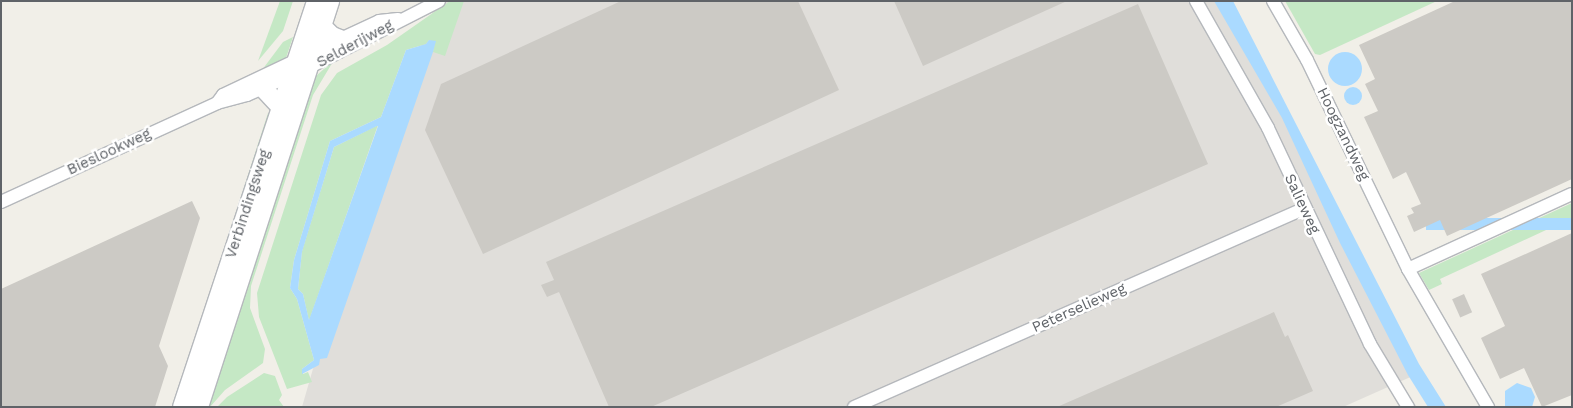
<!DOCTYPE html>
<html>
<head>
<meta charset="utf-8">
<style>
  body { margin:0 }
  #map { position:relative; width:1573px; height:408px; overflow:hidden; background:#f1efe8; font-family:"Work Sans",sans-serif }
  div>[style] { position:absolute }
  .industrial>* { inset:0; background:#e0deda }
  .green>* { inset:0; background:#c5e8c5 }
  .water>* { inset:0; background:#aadaff; transform-origin:0 0 }
  .round { border-radius:50% }
  .building>* { inset:0; background:#cccac5; transform-origin:0 0 }
  .roads { filter:drop-shadow(1px 0 #b5b8bc) drop-shadow(-1px 0 #b5b8bc) drop-shadow(0 1px #b5b8bc) drop-shadow(0 -1px #b5b8bc) }
  .street>* { height:12px; margin:-6px; padding:0 6px; transform-origin:6px; border-radius:6px; background:#fff }
  .secondary>* { height:18px; margin:-9px; padding:0 9px; transform-origin:9px; border-radius:9px; background:#fff }
  span { translate:-50% -50%; white-space:nowrap; text-align:center; line-height:1.15; -webkit-text-stroke:5px #fff; paint-order:stroke }
  .street-label { font-size:15px; color:#5f6368 }
  .frame { position:absolute; inset:0; border:2px solid #5f6368; pointer-events:none }
</style>
</head>
<body>
<div id="map">
  <div class="industrial">
    <i style="clip-path:polygon(437px 1px,1232px 1px,1415px 375px,1343px 407px,302px 407px,355px 223px)"></i>
  </div>
  <div class="green">
    <i style="clip-path:polygon(280px 1px,293px 1px,283px 31px,258px 61px)"></i>
    <i style="clip-path:polygon(450px 1px,464px 1px,445px 56px,433px 52px,435px 42px,429px 40px,426px 44px,406px 50px,381px 117px,330px 141px,294px 260px,290px 288px,297px 299px,314px 360px,302px 369px,303px 374px,308px 372px,312px 382px,287px 389px,259px 317px,257px 293px,321px 95px,337px 73px,387px 45px)"></i>
    <i style="clip-path:polygon(1285px 1px,1437px 1px,1320px 55px,1315px 54px)"></i>
    <i style="clip-path:polygon(293px 37px,286px 58px,262px 70px,283px 42px)"></i>
    <i style="clip-path:polygon(334px 60px,313px 95px,251px 286px,250px 308px,265px 349px,263px 363px,225px 390px,210px 407px,202px 407px,316px 76px)"></i>
    <i style="clip-path:polygon(268px 113px,268px 120px,178px 407px,173px 407px)"></i>
    <i style="clip-path:polygon(378px 125px,309px 321px,303px 294px,298px 289px,302px 251px,334px 147px)"></i>
    <i style="clip-path:polygon(1572px 203px,1572px 218px,1440px 279px,1442px 284px,1429px 290px,1419px 273px)"></i>
    <i style="clip-path:polygon(264px 373px,275px 376px,282px 395px,279px 400px,284px 407px,217px 407px,227px 397px)"></i>
  </div>
  <div class="water">
    <i style="clip-path:polygon(1214px 1px,1233px 1px,1419px 364px,1446px 407px,1428px 407px,1408px 375px,1340px 243px,1282px 118px)"></i>
    <i style="clip-path:polygon(evenodd,429px 40px,436px 41px,433px 52px,327px 358px,320px 359px,319px 365px,302px 374px,302px 369px,314px 360px,297px 299px,290px 288px,294px 260px,330px 141px,381px 117px,406px 50px,426px 44px,429px 40px,377px 126px,378px 126px,309px 320px,303px 294px,298px 289px,302px 252px,334px 147px,377px 126px)"></i>
    <i class="round" style="left:1328px;top:52px;width:34px;height:34px"></i>
    <i class="round" style="left:1344px;top:87px;width:18px;height:18px"></i>
    <i style="left:1572px;top:218px;width:12px;height:146px;rotate:90deg"></i>
    <i style="clip-path:polygon(1517px 383px,1531px 388px,1535px 397px,1532px 407px,1505px 406px,1505px 391px)"></i>
  </div>
  <div class="building">
    <i style="clip-path:polygon(621px 1px,798px 1px,839px 90px,483px 254px,425px 130px,441px 84px)"></i>
    <i style="clip-path:polygon(894px 1px,1067px 1px,923px 66px)"></i>
    <i style="clip-path:polygon(1455px 1px,1572px 1px,1572px 179px,1447px 236px,1440px 220px,1414px 232px,1407px 216px,1414px 213px,1411px 208px,1421px 204px,1406px 172px,1393px 179px,1364px 117px,1378px 111px,1365px 84px,1375px 79px,1359px 45px)"></i>
    <i style="clip-path:polygon(1138px 4px,1208px 164px,651px 407px,609px 407px,559px 292px,547px 297px,541px 285px,554px 280px,546px 262px)"></i>
    <i style="clip-path:polygon(192px 201px,200px 218px,159px 346px,168px 366px,155px 407px,1px 407px,1px 289px)"></i>
    <i style="clip-path:polygon(1572px 233px,1572px 395px,1542px 407px,1524px 368px,1500px 379px,1481px 338px,1505px 326px,1481px 274px)"></i>
    <i style="left:1464px;top:294px;width:20px;height:13px;rotate:66deg"></i>
    <i style="clip-path:polygon(1274px 312px,1285px 337px,1288px 335px,1313px 391px,1276px 407px,1057px 407px)"></i>
  </div>
  <div class="roads">
    <div class="street">
      <i style="left:1196px;top:1px;width:146px;rotate:60.4deg"></i>
      <i style="left:1268px;top:128px;width:239px;rotate:64.7deg"></i>
      <i style="left:1370px;top:344px;width:74px;rotate:58.9deg"></i>
      <i style="left:1273px;top:1px;width:68px;rotate:60deg"></i>
      <i style="left:1307px;top:60px;width:232px;rotate:64.2deg"></i>
      <i style="left:1408px;top:269px;width:180px;rotate:-24.6deg"></i>
      <i style="left:217px;top:103px;width:10px;rotate:-53deg"></i>
      <i style="left:223px;top:95px;width:135px;rotate:-25.4deg"></i>
      <i style="left:345px;top:37px;width:38px;rotate:-25deg"></i>
      <i style="left:379px;top:21px;width:19px;rotate:-6deg"></i>
      <i style="left:1px;top:202px;width:238px;rotate:-24.6deg"></i>
      <i style="left:217px;top:103px;width:31px;rotate:-15deg"></i>
      <i style="left:247px;top:95px;width:67px;rotate:-23.9deg"></i>
      <i style="left:308px;top:68px;width:147px;rotate:-27.1deg"></i>
      <i style="left:1408px;top:269px;width:160px;rotate:59.9deg"></i>
      <i style="left:854px;top:407px;width:491px;rotate:-23.8deg"></i>
    </div>
    <div class="secondary">
      <i style="left:322px;top:26px;width:14px;rotate:45deg"></i>
      <i style="left:332px;top:36px;width:9px;rotate:21deg"></i>
      <i style="left:263px;top:88px;width:25px;rotate:47deg"></i>
      <i style="left:182px;top:407px;width:428px;rotate:-71.7deg"></i>
      <i style="left:199px;top:407px;width:427px;rotate:-72.1deg"></i>
    </div>
  </div>
  <div class="street-label">
    <span style="left:355px;top:44px;rotate:-28deg">Selderijweg</span>
    <span style="left:1343px;top:134px;rotate:64deg">Hoogzandweg</span>
    <span style="left:109px;top:152px;rotate:-25deg">Bieslookweg</span>
    <span style="left:248px;top:204px;rotate:-72deg">Verbindingsweg</span>
    <span style="left:1302px;top:204px;rotate:65deg">Salieweg</span>
    <span style="left:1079px;top:308px;rotate:-24deg">Peterselieweg</span>
  </div>
  <div class="frame"></div>
</div>
</body>
</html>
